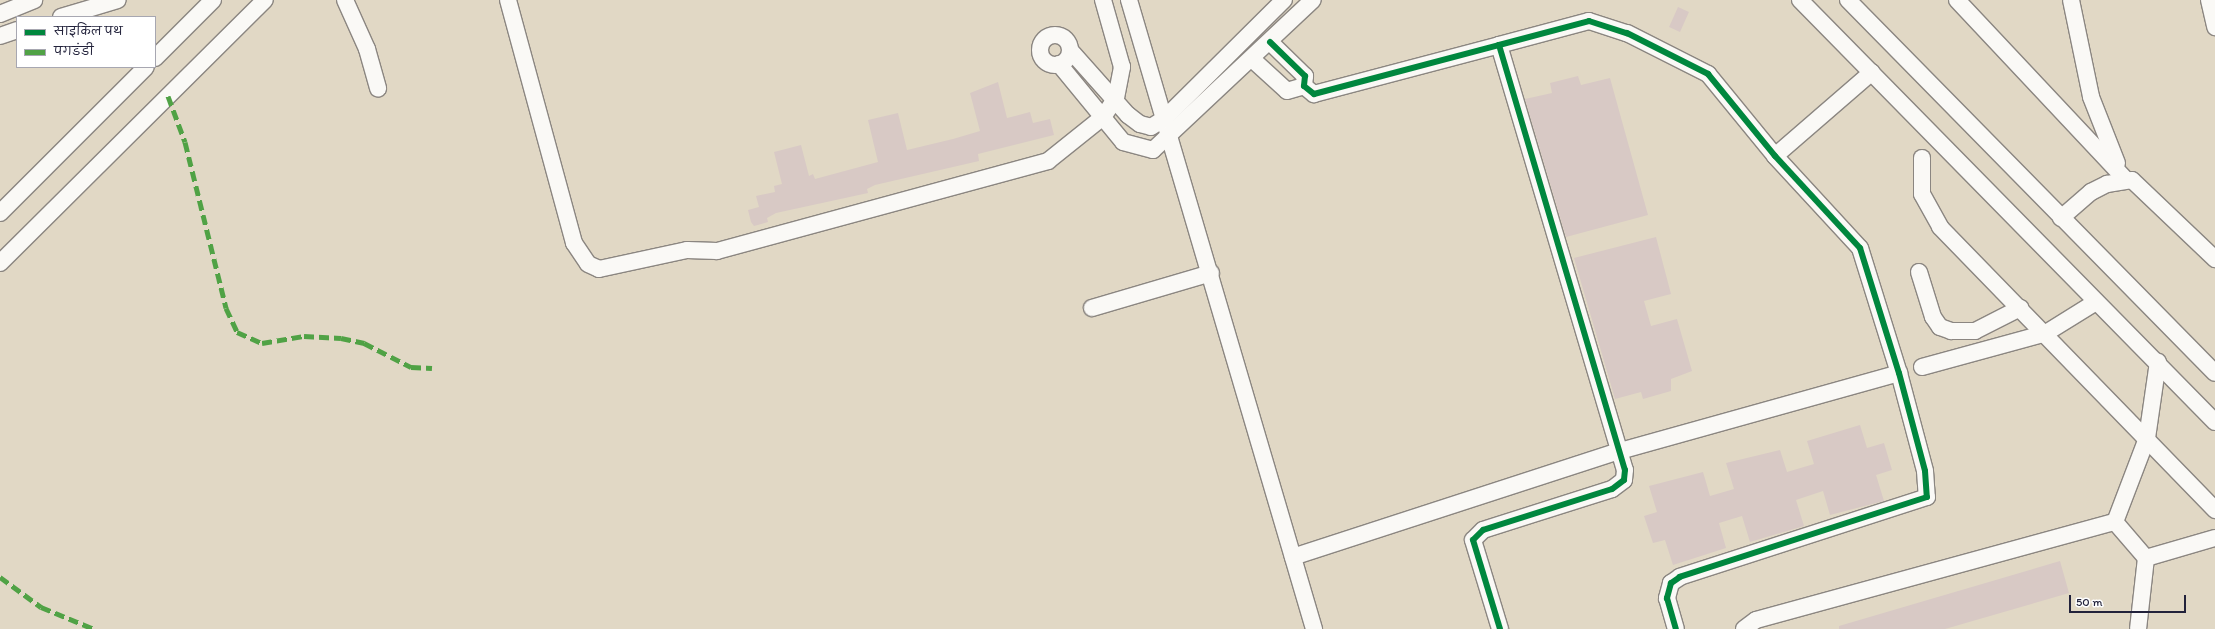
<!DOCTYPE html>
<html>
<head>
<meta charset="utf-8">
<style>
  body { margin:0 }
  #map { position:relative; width:2215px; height:629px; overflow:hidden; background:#e1d8c5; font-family:Itim,"Playpen Sans Deva",sans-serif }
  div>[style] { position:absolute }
  .building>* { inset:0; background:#d8c9c5; transform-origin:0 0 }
  .roads { filter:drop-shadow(1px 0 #8b8681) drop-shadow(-1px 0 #8b8681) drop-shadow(0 1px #8b8681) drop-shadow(0 -1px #8b8681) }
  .minor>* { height:16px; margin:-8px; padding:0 8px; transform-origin:8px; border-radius:8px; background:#faf9f6 }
  .minor>.ring { margin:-8px; padding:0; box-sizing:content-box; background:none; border:16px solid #faf9f6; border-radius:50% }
  .quiet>* { height:5px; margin-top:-2.5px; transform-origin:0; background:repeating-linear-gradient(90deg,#50a245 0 10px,transparent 0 15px) }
  .cycleway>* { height:6px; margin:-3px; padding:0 3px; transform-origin:3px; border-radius:3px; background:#00873e }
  span { translate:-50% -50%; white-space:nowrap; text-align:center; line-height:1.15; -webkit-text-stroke:3px #fff; paint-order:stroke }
  .legend { position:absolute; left:16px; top:16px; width:140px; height:52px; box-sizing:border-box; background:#fff; border:1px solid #a7a7b1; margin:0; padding:5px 7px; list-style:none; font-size:12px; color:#22223b }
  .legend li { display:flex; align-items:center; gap:8px; height:20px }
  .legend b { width:20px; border:1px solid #a7a7b1 }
  .scale { position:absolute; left:2069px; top:595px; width:117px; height:18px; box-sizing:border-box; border:2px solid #22223b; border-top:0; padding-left:5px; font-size:12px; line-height:14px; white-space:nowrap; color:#22223b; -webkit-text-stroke:3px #fff; paint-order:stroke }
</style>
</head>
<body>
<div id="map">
  <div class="building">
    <i style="left:1678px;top:7px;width:12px;height:22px;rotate:24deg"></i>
    <i style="clip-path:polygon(1578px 76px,1581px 85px,1610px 78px,1648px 215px,1566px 237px,1525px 99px,1552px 93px,1550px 83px)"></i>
    <i style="clip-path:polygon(998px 82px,1007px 118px,1030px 112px,1033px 123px,1050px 119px,1054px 135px,978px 154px,979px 161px,875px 185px,867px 189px,868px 193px,776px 213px,767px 218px,768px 222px,754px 226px,751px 222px,748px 210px,759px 207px,756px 196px,775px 192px,774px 186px,782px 184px,774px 152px,801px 145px,809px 176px,813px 174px,815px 179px,878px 162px,868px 120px,898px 113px,907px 150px,953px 139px,980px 131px,970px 93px)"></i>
    <i style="clip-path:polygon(1656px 237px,1671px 294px,1644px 301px,1651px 326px,1677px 319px,1692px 371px,1671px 379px,1671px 391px,1643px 399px,1641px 392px,1615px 399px,1574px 258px)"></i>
    <i style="clip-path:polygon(1860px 425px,1867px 448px,1884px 443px,1892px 470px,1876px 475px,1884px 501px,1830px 515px,1823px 491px,1796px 500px,1804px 526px,1750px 542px,1742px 516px,1719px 523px,1726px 548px,1673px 565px,1665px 540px,1653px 543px,1644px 516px,1657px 512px,1649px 486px,1703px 472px,1710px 496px,1734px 489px,1726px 463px,1780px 450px,1787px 472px,1814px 464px,1807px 441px)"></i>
    <i style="clip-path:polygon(2060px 561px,2069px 593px,1945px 629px,1839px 629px,1839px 626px)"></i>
  </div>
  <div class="roads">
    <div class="minor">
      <i style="left:345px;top:0;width:54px;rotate:65.8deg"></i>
      <i style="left:367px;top:49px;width:41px;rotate:74.2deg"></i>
      <i style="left:508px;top:0;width:252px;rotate:74.8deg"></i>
      <i style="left:574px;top:243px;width:25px;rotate:56deg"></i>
      <i style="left:588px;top:264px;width:12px;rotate:24deg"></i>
      <i style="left:599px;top:269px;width:90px;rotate:-12.2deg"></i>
      <i style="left:687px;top:250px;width:30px;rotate:2deg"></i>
      <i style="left:717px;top:251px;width:343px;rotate:-15.2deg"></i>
      <i style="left:1048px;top:161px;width:70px;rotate:-38.7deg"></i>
      <i style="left:1103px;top:117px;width:23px;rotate:-56deg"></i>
      <i style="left:1116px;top:98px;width:32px;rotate:-79deg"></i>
      <i style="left:1122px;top:67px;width:70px;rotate:-105.8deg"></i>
      <i style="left:1129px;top:0;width:656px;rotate:73.61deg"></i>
      <i style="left:1800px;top:0;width:592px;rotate:45.48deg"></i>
      <i style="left:1848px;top:0;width:523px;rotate:45.46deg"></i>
      <i style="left:1957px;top:0;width:245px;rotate:46.8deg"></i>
      <i style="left:2071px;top:0;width:99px;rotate:78.3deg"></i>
      <i style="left:2091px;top:97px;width:71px;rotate:68.5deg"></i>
      <i style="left:2209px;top:0;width:28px;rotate:77deg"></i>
      <i style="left:0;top:14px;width:37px;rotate:-22deg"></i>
      <i style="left:61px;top:17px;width:59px;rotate:-16.6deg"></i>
      <i class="ring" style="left:1040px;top:35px;width:14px;height:14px"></i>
      <i style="left:0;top:36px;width:18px;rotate:-19deg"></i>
      <i style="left:1270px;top:42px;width:49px;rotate:44.2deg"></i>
      <i style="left:1305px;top:76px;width:10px;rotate:96deg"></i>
      <i style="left:1304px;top:86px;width:13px;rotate:39deg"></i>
      <i style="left:1314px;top:94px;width:191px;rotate:-14.8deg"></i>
      <i style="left:1499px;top:45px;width:443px;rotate:73.5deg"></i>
      <i style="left:1625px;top:470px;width:10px;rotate:96deg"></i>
      <i style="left:1624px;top:480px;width:15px;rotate:143deg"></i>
      <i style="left:1612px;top:489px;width:135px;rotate:162.4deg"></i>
      <i style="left:1483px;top:530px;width:14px;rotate:135deg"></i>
      <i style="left:1473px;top:540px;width:93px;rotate:73.1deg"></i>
      <i style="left:1499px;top:45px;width:93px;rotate:-14.9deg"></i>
      <i style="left:1589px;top:21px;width:40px;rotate:18deg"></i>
      <i style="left:1627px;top:33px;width:91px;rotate:26.8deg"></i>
      <i style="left:1708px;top:74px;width:106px;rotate:50.7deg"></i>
      <i style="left:1775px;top:156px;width:125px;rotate:47.3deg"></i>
      <i style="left:1860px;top:248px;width:131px;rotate:72.7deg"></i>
      <i style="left:1899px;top:373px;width:101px;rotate:75.1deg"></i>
      <i style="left:1925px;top:471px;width:26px;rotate:86deg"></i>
      <i style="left:1927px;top:497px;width:260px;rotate:162.1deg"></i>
      <i style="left:1680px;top:577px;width:11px;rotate:146deg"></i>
      <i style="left:1671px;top:583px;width:16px;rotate:105deg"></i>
      <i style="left:1667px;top:598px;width:32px;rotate:74deg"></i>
      <i style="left:1070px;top:50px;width:87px;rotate:48.3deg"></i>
      <i style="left:1128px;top:115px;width:15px;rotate:37deg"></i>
      <i style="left:1140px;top:124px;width:11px;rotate:15deg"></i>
      <i style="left:1151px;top:127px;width:15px;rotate:-32deg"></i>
      <i style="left:1164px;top:119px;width:169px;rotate:-44.8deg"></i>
      <i style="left:155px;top:58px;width:82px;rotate:-45deg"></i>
      <i style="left:1252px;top:59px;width:47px;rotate:42.4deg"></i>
      <i style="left:1287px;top:91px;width:18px;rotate:-16deg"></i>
      <i style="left:1059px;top:64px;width:101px;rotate:50.6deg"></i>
      <i style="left:1123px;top:142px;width:31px;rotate:15deg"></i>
      <i style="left:1153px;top:150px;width:219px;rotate:-43.2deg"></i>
      <i style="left:1775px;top:156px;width:128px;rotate:-40.9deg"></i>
      <i style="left:1922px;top:158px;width:36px;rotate:90deg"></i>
      <i style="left:1922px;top:194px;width:38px;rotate:61deg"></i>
      <i style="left:1940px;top:227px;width:395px;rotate:45.8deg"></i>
      <i style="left:0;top:213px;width:206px;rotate:-45deg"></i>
      <i style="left:2061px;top:218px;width:40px;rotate:-41deg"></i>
      <i style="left:2091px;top:192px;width:18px;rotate:-27deg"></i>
      <i style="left:2107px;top:184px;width:25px;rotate:-9deg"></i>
      <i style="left:2132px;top:180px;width:115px;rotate:43.6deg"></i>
      <i style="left:0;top:263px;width:373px;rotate:-44.8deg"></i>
      <i style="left:1919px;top:272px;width:47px;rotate:72.7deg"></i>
      <i style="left:1933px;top:317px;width:12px;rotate:55deg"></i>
      <i style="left:1940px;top:327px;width:12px;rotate:20deg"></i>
      <i style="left:1951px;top:331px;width:24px"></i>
      <i style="left:1975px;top:331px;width:51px;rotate:-27.1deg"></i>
      <i style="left:1092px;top:308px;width:124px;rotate:-16.4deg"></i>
      <i style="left:1922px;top:367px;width:129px;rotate:-15.3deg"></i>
      <i style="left:2046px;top:333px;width:59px;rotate:-31.8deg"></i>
      <i style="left:2115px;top:522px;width:48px;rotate:49.3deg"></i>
      <i style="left:2146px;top:558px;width:71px;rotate:96.4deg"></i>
      <i style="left:1293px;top:557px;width:344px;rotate:-18deg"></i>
      <i style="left:1620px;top:451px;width:290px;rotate:-15.6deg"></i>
      <i style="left:2146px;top:558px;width:72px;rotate:-16.2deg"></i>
      <i style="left:1744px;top:629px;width:15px;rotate:-37deg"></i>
      <i style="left:1756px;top:620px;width:372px;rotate:-15.3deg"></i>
      <i style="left:2115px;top:522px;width:90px;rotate:-69.1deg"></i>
      <i style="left:2147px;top:438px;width:77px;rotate:-81.8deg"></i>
    </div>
  </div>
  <div class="quiet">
    <i style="left:168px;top:96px;width:49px;rotate:69.7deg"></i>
    <i style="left:185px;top:142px;width:171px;rotate:76.1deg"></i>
    <i style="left:226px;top:308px;width:26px;rotate:65deg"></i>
    <i style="left:237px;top:332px;width:27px;rotate:24deg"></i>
    <i style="left:262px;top:343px;width:43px;rotate:-9.5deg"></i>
    <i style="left:304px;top:336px;width:37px;rotate:3deg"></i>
    <i style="left:341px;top:338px;width:24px;rotate:12deg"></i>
    <i style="left:364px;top:343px;width:53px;rotate:27.1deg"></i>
    <i style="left:411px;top:367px;width:21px;rotate:3deg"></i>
    <i style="left:0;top:577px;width:51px;rotate:36.2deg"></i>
    <i style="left:41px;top:607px;width:57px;rotate:22.5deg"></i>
  </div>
  <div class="cycleway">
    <i style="left:1270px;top:42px;width:49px;rotate:44.2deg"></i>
    <i style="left:1305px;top:76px;width:10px;rotate:96deg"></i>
    <i style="left:1304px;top:86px;width:13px;rotate:39deg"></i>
    <i style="left:1314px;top:94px;width:191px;rotate:-14.8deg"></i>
    <i style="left:1499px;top:45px;width:443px;rotate:73.5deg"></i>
    <i style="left:1625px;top:470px;width:10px;rotate:96deg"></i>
    <i style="left:1624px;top:480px;width:15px;rotate:143deg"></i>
    <i style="left:1612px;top:489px;width:135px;rotate:162.4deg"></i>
    <i style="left:1483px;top:530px;width:14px;rotate:135deg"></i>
    <i style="left:1473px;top:540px;width:93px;rotate:73.1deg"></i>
    <i style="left:1499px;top:45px;width:93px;rotate:-14.9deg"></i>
    <i style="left:1589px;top:21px;width:40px;rotate:18deg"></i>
    <i style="left:1627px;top:33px;width:91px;rotate:26.8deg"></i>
    <i style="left:1708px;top:74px;width:106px;rotate:50.7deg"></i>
    <i style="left:1775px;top:156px;width:125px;rotate:47.3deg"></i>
    <i style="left:1860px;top:248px;width:131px;rotate:72.7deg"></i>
    <i style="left:1899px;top:373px;width:101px;rotate:75.1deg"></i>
    <i style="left:1925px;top:471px;width:26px;rotate:86deg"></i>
    <i style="left:1927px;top:497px;width:260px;rotate:162.1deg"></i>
    <i style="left:1680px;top:577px;width:11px;rotate:146deg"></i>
    <i style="left:1671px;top:583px;width:16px;rotate:105deg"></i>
    <i style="left:1667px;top:598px;width:32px;rotate:74deg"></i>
  </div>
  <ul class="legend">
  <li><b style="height:5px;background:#00873e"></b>साइकिल पथ</li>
  <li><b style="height:5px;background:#50a245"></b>पगडंडी</li>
  </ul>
  <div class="scale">50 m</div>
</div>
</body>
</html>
